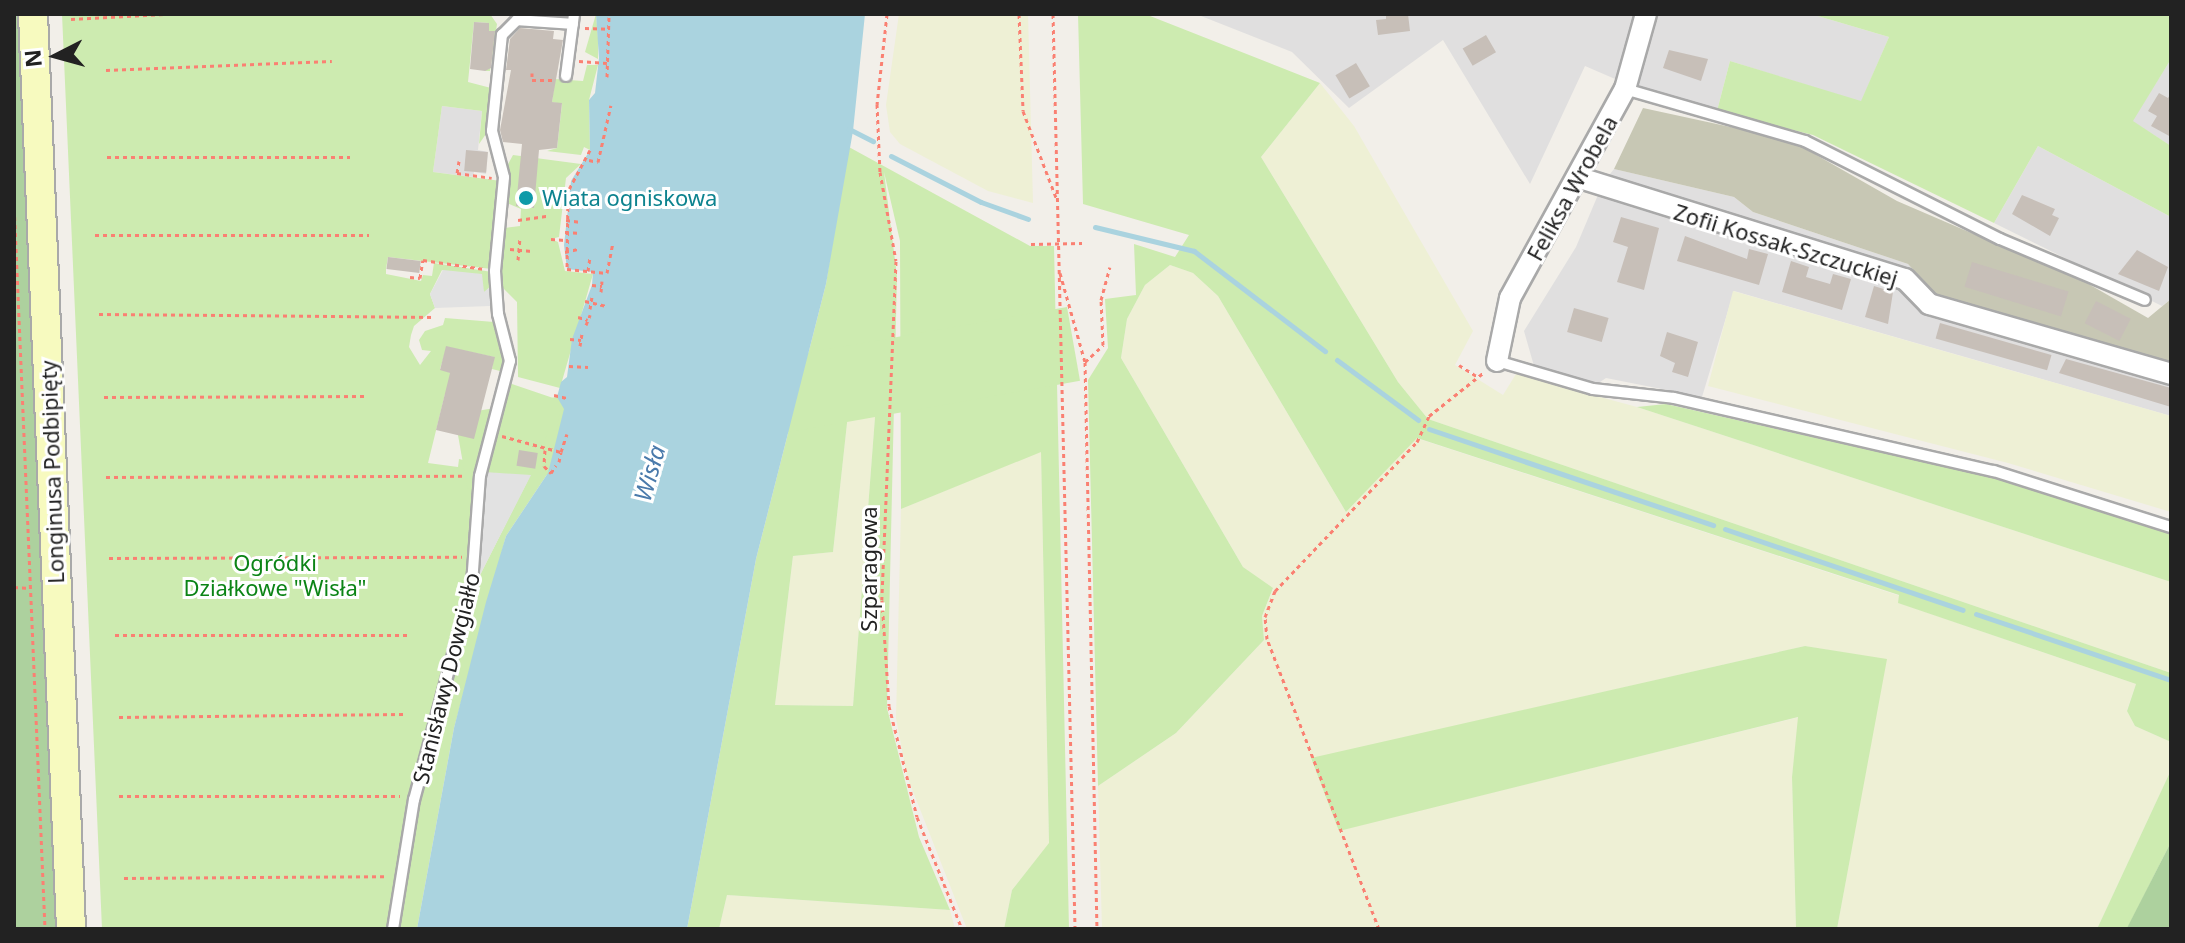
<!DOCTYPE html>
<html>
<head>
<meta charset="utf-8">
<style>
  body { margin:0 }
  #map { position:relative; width:2185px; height:943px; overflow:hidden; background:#f2efe9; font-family:"Noto Sans",sans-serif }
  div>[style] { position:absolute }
  .residential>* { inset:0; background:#e0dfdf }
  .construction>* { inset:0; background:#c7c7b4 }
  .farmland>* { inset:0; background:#eef0d5 }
  .grass>* { inset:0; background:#cdebb0; transform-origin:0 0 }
  .forest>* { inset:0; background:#add19e }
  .parking>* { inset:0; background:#e2e2e2 }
  .water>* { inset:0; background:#aad3df }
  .stream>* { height:5px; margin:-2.5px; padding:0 2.5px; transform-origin:2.5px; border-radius:2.5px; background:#aad3df }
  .building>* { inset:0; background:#c7bfb8; transform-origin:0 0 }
  .path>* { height:3px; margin-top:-1.5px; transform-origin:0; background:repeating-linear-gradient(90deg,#fa8072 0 4px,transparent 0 8px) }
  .roads { filter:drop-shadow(2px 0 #a9a9a9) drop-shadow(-2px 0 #a9a9a9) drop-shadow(0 2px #a9a9a9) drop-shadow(0 -2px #a9a9a9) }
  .lane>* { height:10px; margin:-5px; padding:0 5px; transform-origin:5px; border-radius:5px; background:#fff }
  .street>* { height:20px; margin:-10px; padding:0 10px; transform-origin:10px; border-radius:10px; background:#fff }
  .secondary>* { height:28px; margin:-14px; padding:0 14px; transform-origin:14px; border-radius:14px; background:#f7fabf }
  .dots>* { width:22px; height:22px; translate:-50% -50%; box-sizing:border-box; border:4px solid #fff; border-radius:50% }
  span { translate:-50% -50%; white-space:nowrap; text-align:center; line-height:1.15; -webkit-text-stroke:6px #fff; paint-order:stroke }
  .street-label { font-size:22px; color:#222 }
  .culture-label { font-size:22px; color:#0d838f }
  .left { translate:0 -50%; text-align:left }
  .park-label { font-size:22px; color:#0c8416 }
  .water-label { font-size:24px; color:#4a7aab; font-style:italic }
  .frame { position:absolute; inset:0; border:16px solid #222; pointer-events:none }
  .north { position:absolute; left:16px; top:16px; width:80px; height:80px; -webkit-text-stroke:6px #fff; paint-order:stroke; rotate:264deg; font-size:22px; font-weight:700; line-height:32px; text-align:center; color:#222 }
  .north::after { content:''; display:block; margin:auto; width:28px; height:36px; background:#222; clip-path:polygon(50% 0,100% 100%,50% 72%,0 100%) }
</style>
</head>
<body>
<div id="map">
  <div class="residential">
    <i style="clip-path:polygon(1196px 14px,1811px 14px,1889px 37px,1861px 102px,1730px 61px,1717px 111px,1636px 88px,1585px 66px,1530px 184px,1443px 40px,1349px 108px,1292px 52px)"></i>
    <i style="clip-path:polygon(2171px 59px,2171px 146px,2132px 121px)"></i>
    <i style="clip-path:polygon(442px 106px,482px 111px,478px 150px,488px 152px,486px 174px,474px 172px,473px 177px,433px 172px)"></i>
    <i style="clip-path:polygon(2038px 146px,2171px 217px,2171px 299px,2162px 306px,1994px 223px)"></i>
    <i style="clip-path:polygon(1614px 169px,1734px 197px,1753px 212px,1908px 264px,1936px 295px,2171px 368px,2171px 416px,1734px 291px,1702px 397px,1606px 378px,1597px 384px,1534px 366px,1524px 331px,1576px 247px,1603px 183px)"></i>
  </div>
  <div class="construction">
    <i style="clip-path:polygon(1643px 108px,1790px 140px,1897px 201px,2085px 282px,2148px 318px,2171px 299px,2171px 368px,1936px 295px,1908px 264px,1753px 212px,1734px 197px,1614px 169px)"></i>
  </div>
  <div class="farmland">
    <i style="clip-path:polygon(899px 14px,1028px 14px,1033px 203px,988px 191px,900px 144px,890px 132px,886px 105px)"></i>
    <i style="clip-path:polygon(1320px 83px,1354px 126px,1473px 331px,1455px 365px,1503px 395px,1516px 374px,1637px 407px,2171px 582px,2171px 673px,1428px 419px,1398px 382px,1261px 157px)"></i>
    <i style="clip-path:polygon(1170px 265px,1193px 273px,1218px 296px,1346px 512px,1416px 438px,1900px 596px,1899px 603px,2136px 684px,2127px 710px,2135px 726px,2171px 742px,2171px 770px,2097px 929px,1837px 929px,1886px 660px,1805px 646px,1311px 759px,1340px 830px,1799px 717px,1792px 777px,1796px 929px,1102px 929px,1098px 786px,1176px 733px,1264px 640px,1262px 616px,1273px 589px,1243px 567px,1121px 358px,1127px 319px,1145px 285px)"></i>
    <i style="clip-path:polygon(1733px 291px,2171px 416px,2171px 512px,2008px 463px,1708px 386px)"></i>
    <i style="clip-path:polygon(848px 414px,875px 417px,853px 706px,775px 705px,793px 556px,833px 552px)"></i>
    <i style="clip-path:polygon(1041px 451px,1049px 844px,1012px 890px,1004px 929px,967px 929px,907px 776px,896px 718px,901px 509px)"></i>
    <i style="clip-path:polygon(727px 895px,950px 910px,955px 929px,719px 929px)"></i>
  </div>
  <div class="grass">
    <i style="clip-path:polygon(62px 14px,490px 14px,497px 24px,490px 71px,485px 71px,489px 23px,474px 22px,468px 82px,491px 88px,486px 134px,479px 144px,482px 111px,442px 106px,433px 172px,501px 181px,492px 269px,388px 257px,386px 269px,386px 274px,421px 281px,423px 275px,432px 276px,434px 263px,492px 272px,492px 285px,485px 292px,442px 270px,430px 294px,435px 308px,414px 326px,411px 335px,409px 347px,420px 365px,431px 351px,422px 350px,419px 340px,425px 331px,443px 325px,445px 318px,494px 322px,507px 354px,504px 372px,492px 369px,494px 357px,447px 347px,440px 369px,459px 376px,445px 394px,428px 463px,458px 467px,459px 459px,468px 461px,477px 433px,487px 425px,473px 475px,465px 592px,410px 797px,388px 929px,102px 929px)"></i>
    <i style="clip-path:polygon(596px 14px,598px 38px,598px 59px,585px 52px)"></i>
    <i style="clip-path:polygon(1078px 14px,1145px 14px,1320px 83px,1261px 157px,1398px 382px,1428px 419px,2171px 673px,2171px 742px,2135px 726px,2127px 711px,2136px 684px,1898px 603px,1899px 595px,1417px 438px,1346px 512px,1218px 296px,1193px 273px,1170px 265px,1145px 285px,1127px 319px,1121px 358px,1243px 567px,1273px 588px,1262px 616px,1264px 640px,1176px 733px,1098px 786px,1088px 380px,1108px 348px,1105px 299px,1136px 295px,1134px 244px,1175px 257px,1189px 235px,1083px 204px)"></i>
    <i style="clip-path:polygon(1811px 14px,2171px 14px,2171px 59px,2133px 121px,2171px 146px,2171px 217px,2038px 146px,1994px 223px,1813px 135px,1717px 111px,1730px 61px,1861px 101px,1889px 37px)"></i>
    <i style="clip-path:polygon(587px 65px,598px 65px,589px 100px,590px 150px,584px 147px,581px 155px,547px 151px,557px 148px,562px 104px,552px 102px,555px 79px,583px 81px)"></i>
    <i style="clip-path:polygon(evenodd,847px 146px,1030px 246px,1054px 246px,1069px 929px,1004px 929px,1012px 890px,1049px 843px,1041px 452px,901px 509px,900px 241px,884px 172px,897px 276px,887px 708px,919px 837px,950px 910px,727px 895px,719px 929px,687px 929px,756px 559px,826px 284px,847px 146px,848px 414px,875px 417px,853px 706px,775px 705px,793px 556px,833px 552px,848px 414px)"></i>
    <i style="clip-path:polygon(513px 155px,581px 164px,566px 178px,559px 237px,551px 239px,558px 242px,565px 271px,593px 274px,560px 388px,518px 377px,517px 302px,499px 284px,505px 228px,520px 226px,521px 209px,507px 203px,507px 166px)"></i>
    <i style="left:1067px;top:307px;width:75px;height:622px;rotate:80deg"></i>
    <i style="clip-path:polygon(509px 383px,562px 401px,556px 431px,548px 430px,544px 444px,496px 428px)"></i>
    <i style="clip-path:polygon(1666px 404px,1995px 478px,2171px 533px,2171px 582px,1637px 407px)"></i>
    <i style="clip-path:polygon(491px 438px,524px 445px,525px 451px,543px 450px,548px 473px,506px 536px,454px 728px,417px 929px,398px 929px,418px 809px,478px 579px,530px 476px,485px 472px)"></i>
    <i style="clip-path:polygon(1805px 646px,1887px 659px,1837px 929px,1796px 929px,1792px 777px,1798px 717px,1339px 831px,1311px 758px)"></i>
    <i style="clip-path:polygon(2171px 770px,2171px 842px,2127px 929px,2097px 929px)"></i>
  </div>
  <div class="forest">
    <i style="clip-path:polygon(14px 14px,19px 14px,56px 929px,14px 929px)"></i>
    <i style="clip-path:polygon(2171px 842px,2171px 929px,2127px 929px,2128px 926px)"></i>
  </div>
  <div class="parking">
    <i style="clip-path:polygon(443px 270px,482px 274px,484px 292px,492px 285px,490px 306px,435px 308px,430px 294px)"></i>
    <i style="clip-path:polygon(485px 472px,531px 475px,478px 579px)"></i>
  </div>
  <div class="water">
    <i style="clip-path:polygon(596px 14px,865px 14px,853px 131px,826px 284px,756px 559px,687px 929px,417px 929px,454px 728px,486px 602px,506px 536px,548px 473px,564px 409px,557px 397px,561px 382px,567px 377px,572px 339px,592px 285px,593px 272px,567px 269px,564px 245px,571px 181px,590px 150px,589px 100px,595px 93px,599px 58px)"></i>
  </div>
  <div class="stream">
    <i style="left:849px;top:129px;width:27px;rotate:27deg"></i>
    <i style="left:891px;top:156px;width:101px;rotate:27.1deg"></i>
    <i style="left:981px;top:202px;width:50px;rotate:19.9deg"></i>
    <i style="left:1095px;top:227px;width:102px;rotate:13.6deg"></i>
    <i style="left:1194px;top:251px;width:165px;rotate:37.4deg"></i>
    <i style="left:1337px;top:360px;width:101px;rotate:36.5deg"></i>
    <i style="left:1429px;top:429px;width:300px;rotate:18.7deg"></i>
    <i style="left:1725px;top:529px;width:251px;rotate:18.8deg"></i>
    <i style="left:1976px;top:614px;width:206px;rotate:18.7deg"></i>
  </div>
  <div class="building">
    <i style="clip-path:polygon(1386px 14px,1408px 14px,1410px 31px,1378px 35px,1376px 20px,1386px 19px)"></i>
    <i style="clip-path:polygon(474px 22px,489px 23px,489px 31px,495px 31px,491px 68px,485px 71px,470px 69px)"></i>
    <i style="clip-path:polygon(520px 28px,554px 31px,553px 39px,563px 40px,552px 102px,562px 103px,557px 148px,539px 150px,534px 208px,516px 206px,522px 144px,503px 142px,500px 130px,511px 70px,506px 70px,510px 39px)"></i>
    <i style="left:1486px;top:35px;width:20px;height:27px;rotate:60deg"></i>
    <i style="clip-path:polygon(1669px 50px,1708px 59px,1701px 81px,1663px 68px)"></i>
    <i style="left:1356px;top:63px;width:27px;height:24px;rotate:59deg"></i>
    <i style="clip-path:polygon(2159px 93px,2168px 98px,2171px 93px,2171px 137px,2151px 126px,2157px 116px,2148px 111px)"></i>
    <i style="left:466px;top:150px;width:22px;height:21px;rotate:5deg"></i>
    <i style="clip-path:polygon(2022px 195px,2055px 209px,2052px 215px,2059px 218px,2050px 236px,2012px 214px)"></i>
    <i style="clip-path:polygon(1621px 217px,1659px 228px,1644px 290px,1617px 282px,1628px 247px,1613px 242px)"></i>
    <i style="clip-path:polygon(1685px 236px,1747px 259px,1749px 249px,1768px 254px,1759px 285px,1677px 261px)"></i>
    <i style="clip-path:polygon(2137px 250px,2168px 267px,2159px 291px,2118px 274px)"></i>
    <i style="left:388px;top:257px;width:33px;height:12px;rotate:7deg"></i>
    <i style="clip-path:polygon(1791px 261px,1809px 267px,1806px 277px,1830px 284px,1833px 274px,1851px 279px,1842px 310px,1782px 292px)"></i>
    <i style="left:1972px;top:262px;width:101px;height:26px;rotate:17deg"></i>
    <i style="clip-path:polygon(1874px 286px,1893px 292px,1888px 324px,1865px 317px)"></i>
    <i style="left:2096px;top:301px;width:39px;height:25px;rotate:27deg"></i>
    <i style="left:1574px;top:308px;width:36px;height:25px;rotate:16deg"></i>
    <i style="left:1940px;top:323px;width:116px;height:16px;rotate:16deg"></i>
    <i style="clip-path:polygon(1667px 332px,1698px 342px,1688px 377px,1672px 372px,1675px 363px,1660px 356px)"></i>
    <i style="clip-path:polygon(446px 346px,495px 357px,474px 439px,436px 430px,450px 373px,440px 370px)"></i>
    <i style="clip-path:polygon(2066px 359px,2171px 388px,2171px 407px,2059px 373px)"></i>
    <i style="left:519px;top:450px;width:19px;height:16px;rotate:9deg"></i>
  </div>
  <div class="path">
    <i style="left:887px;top:14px;width:91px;rotate:96.3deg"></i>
    <i style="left:877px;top:104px;width:68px;rotate:87.5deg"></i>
    <i style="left:880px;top:172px;width:90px;rotate:79.8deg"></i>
    <i style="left:896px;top:261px;width:339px;rotate:92.4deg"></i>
    <i style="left:882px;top:600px;width:106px;rotate:86.2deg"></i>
    <i style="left:889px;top:706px;width:114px;rotate:75.8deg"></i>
    <i style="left:917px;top:817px;width:121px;rotate:68.1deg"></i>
    <i style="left:1019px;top:14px;width:97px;rotate:87.6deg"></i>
    <i style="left:1023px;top:111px;width:95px;rotate:69.1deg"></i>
    <i style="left:1053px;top:14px;width:915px;rotate:88.62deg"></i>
    <i style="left:71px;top:19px;width:94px;rotate:-3deg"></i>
    <i style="left:585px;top:28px;width:24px;rotate:2deg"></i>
    <i style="left:579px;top:61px;width:28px;rotate:4deg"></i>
    <i style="left:106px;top:70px;width:226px;rotate:-2.3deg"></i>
    <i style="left:532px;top:73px;width:7px;rotate:90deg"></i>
    <i style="left:532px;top:80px;width:21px"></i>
    <i style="left:607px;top:77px;width:60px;rotate:-88.1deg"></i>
    <i style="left:590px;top:150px;width:47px;rotate:118.2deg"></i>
    <i style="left:568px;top:191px;width:78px;rotate:90.7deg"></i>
    <i style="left:567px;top:269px;width:40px;rotate:5.7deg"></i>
    <i style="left:607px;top:273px;width:31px;rotate:-79deg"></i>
    <i style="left:107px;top:157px;width:243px"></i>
    <i style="left:589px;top:160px;width:9px;rotate:13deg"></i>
    <i style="left:598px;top:162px;width:58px;rotate:-77.2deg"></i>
    <i style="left:459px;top:161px;width:12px;rotate:99deg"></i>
    <i style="left:457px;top:173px;width:35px;rotate:8deg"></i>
    <i style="left:568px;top:195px;width:13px"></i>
    <i style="left:14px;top:201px;width:729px;rotate:87.56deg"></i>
    <i style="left:568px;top:207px;width:15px"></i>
    <i style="left:518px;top:220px;width:30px;rotate:-8deg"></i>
    <i style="left:566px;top:220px;width:15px;rotate:8deg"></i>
    <i style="left:565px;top:232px;width:16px;rotate:4deg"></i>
    <i style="left:95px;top:235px;width:274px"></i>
    <i style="left:551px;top:239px;width:14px;rotate:4deg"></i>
    <i style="left:1031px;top:244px;width:51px;rotate:-1.1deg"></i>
    <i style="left:510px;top:249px;width:22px;rotate:5deg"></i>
    <i style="left:565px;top:252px;width:13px;rotate:-13deg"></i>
    <i style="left:518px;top:260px;width:21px;rotate:-85deg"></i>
    <i style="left:588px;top:271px;width:15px;rotate:-82deg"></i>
    <i style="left:1060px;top:273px;width:92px;rotate:74.3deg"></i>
    <i style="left:1085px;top:362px;width:567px;rotate:88.79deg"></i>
    <i style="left:410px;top:277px;width:10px;rotate:6deg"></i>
    <i style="left:420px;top:278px;width:18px;rotate:-81deg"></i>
    <i style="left:423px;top:260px;width:62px;rotate:8.4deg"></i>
    <i style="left:592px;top:285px;width:10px;rotate:6deg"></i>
    <i style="left:601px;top:292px;width:11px;rotate:-85deg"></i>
    <i style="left:585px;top:301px;width:22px;rotate:13deg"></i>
    <i style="left:590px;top:309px;width:12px;rotate:-81deg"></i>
    <i style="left:99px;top:314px;width:336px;rotate:0.5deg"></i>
    <i style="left:578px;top:317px;width:10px;rotate:17deg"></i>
    <i style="left:586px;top:325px;width:11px;rotate:-68deg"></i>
    <i style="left:570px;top:339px;width:11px;rotate:5deg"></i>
    <i style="left:580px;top:346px;width:12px;rotate:-81deg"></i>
    <i style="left:1085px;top:362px;width:25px;rotate:-43deg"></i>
    <i style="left:1103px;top:345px;width:45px;rotate:-92.5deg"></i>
    <i style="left:1101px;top:300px;width:34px;rotate:-75deg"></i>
    <i style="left:1459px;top:365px;width:22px;rotate:32deg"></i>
    <i style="left:569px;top:366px;width:19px;rotate:3deg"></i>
    <i style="left:554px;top:395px;width:13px;rotate:13deg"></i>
    <i style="left:104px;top:397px;width:263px;rotate:-0.2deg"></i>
    <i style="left:502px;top:436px;width:61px;rotate:15.2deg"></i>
    <i style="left:561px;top:452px;width:19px;rotate:-72deg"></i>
    <i style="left:545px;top:450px;width:16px;rotate:94deg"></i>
    <i style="left:544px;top:466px;width:10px;rotate:45deg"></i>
    <i style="left:551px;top:473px;width:9px;rotate:-58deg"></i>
    <i style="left:559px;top:462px;width:10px;rotate:-79deg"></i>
    <i style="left:106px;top:477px;width:360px;rotate:-0.2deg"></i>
    <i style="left:109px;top:558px;width:353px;rotate:-0.2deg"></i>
    <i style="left:14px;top:587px;width:16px;rotate:4deg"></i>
    <i style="left:115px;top:635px;width:292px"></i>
    <i style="left:119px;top:717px;width:285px;rotate:-0.6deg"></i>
    <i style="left:119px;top:796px;width:281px"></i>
    <i style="left:124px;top:878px;width:262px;rotate:-0.4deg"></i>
    <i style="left:1379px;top:929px;width:311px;rotate:-111.1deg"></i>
    <i style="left:1267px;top:639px;width:22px;rotate:-95deg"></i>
    <i style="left:1265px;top:617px;width:28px;rotate:-69deg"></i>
    <i style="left:1275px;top:591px;width:206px;rotate:-46.4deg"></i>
    <i style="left:1417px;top:442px;width:29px;rotate:-65deg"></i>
    <i style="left:1429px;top:416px;width:69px;rotate:-38.5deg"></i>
  </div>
  <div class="roads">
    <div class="lane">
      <i style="left:566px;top:76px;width:63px;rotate:-82.6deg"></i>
      <i style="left:1625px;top:89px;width:187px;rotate:16.1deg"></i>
      <i style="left:1805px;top:141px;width:218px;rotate:26.7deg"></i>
      <i style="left:2000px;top:239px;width:157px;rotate:22.8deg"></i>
      <i style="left:1497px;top:361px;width:100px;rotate:16.3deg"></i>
      <i style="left:1593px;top:389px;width:81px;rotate:6.3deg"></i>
      <i style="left:1674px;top:398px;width:328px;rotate:12.9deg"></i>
      <i style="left:1994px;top:471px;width:186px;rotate:17.6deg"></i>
      <i style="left:393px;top:929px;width:131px;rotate:-80.8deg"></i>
      <i style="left:414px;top:800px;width:224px;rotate:-75deg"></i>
      <i style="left:472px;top:584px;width:108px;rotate:-85.8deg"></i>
      <i style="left:480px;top:476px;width:119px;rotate:-75.4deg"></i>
      <i style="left:510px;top:361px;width:49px;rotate:-104.3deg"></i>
      <i style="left:498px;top:314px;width:43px;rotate:-94deg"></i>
      <i style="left:495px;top:271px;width:94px;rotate:-84.5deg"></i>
      <i style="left:504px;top:177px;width:48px;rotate:-104.6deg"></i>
      <i style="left:492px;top:131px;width:97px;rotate:-84.1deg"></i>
      <i style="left:502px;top:35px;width:21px;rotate:-45deg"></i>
      <i style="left:517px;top:20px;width:56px;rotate:4.1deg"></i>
    </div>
    <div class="street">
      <i style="left:1580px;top:178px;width:340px;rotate:17.3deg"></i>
      <i style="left:1905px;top:279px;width:35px;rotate:46deg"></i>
      <i style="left:1929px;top:304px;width:252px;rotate:16.1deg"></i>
      <i style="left:1497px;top:361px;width:64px;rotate:-78.3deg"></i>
      <i style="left:1510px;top:298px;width:239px;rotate:-61.2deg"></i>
      <i style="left:1625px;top:89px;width:78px;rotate:-74.4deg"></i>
    </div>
    <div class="secondary">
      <i style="left:33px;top:14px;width:916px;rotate:87.62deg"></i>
    </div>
  </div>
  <div class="dots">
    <i style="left:526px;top:198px;background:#0f9aa8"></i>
  </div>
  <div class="street-label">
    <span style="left:1572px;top:188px;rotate:-61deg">Feliksa Wrobela</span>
    <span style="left:1786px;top:245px;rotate:17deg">Zofii Kossak-Szczuckiej</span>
    <span style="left:52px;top:472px;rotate:-92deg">Longinusa Podbipięty</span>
    <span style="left:869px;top:569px;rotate:-90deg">Szparagowa</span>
    <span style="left:446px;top:678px;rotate:-76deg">Stanisławy Dowgiałło</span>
  </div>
  <div class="culture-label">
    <span class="left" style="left:542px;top:198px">Wiata ogniskowa</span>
  </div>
  <div class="park-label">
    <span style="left:275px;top:575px">Ogródki<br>Działkowe "Wisła"</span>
  </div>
  <div class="water-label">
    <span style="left:649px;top:473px;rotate:-74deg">Wisła</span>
  </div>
  <div class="frame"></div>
  <div class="north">N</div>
</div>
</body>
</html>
